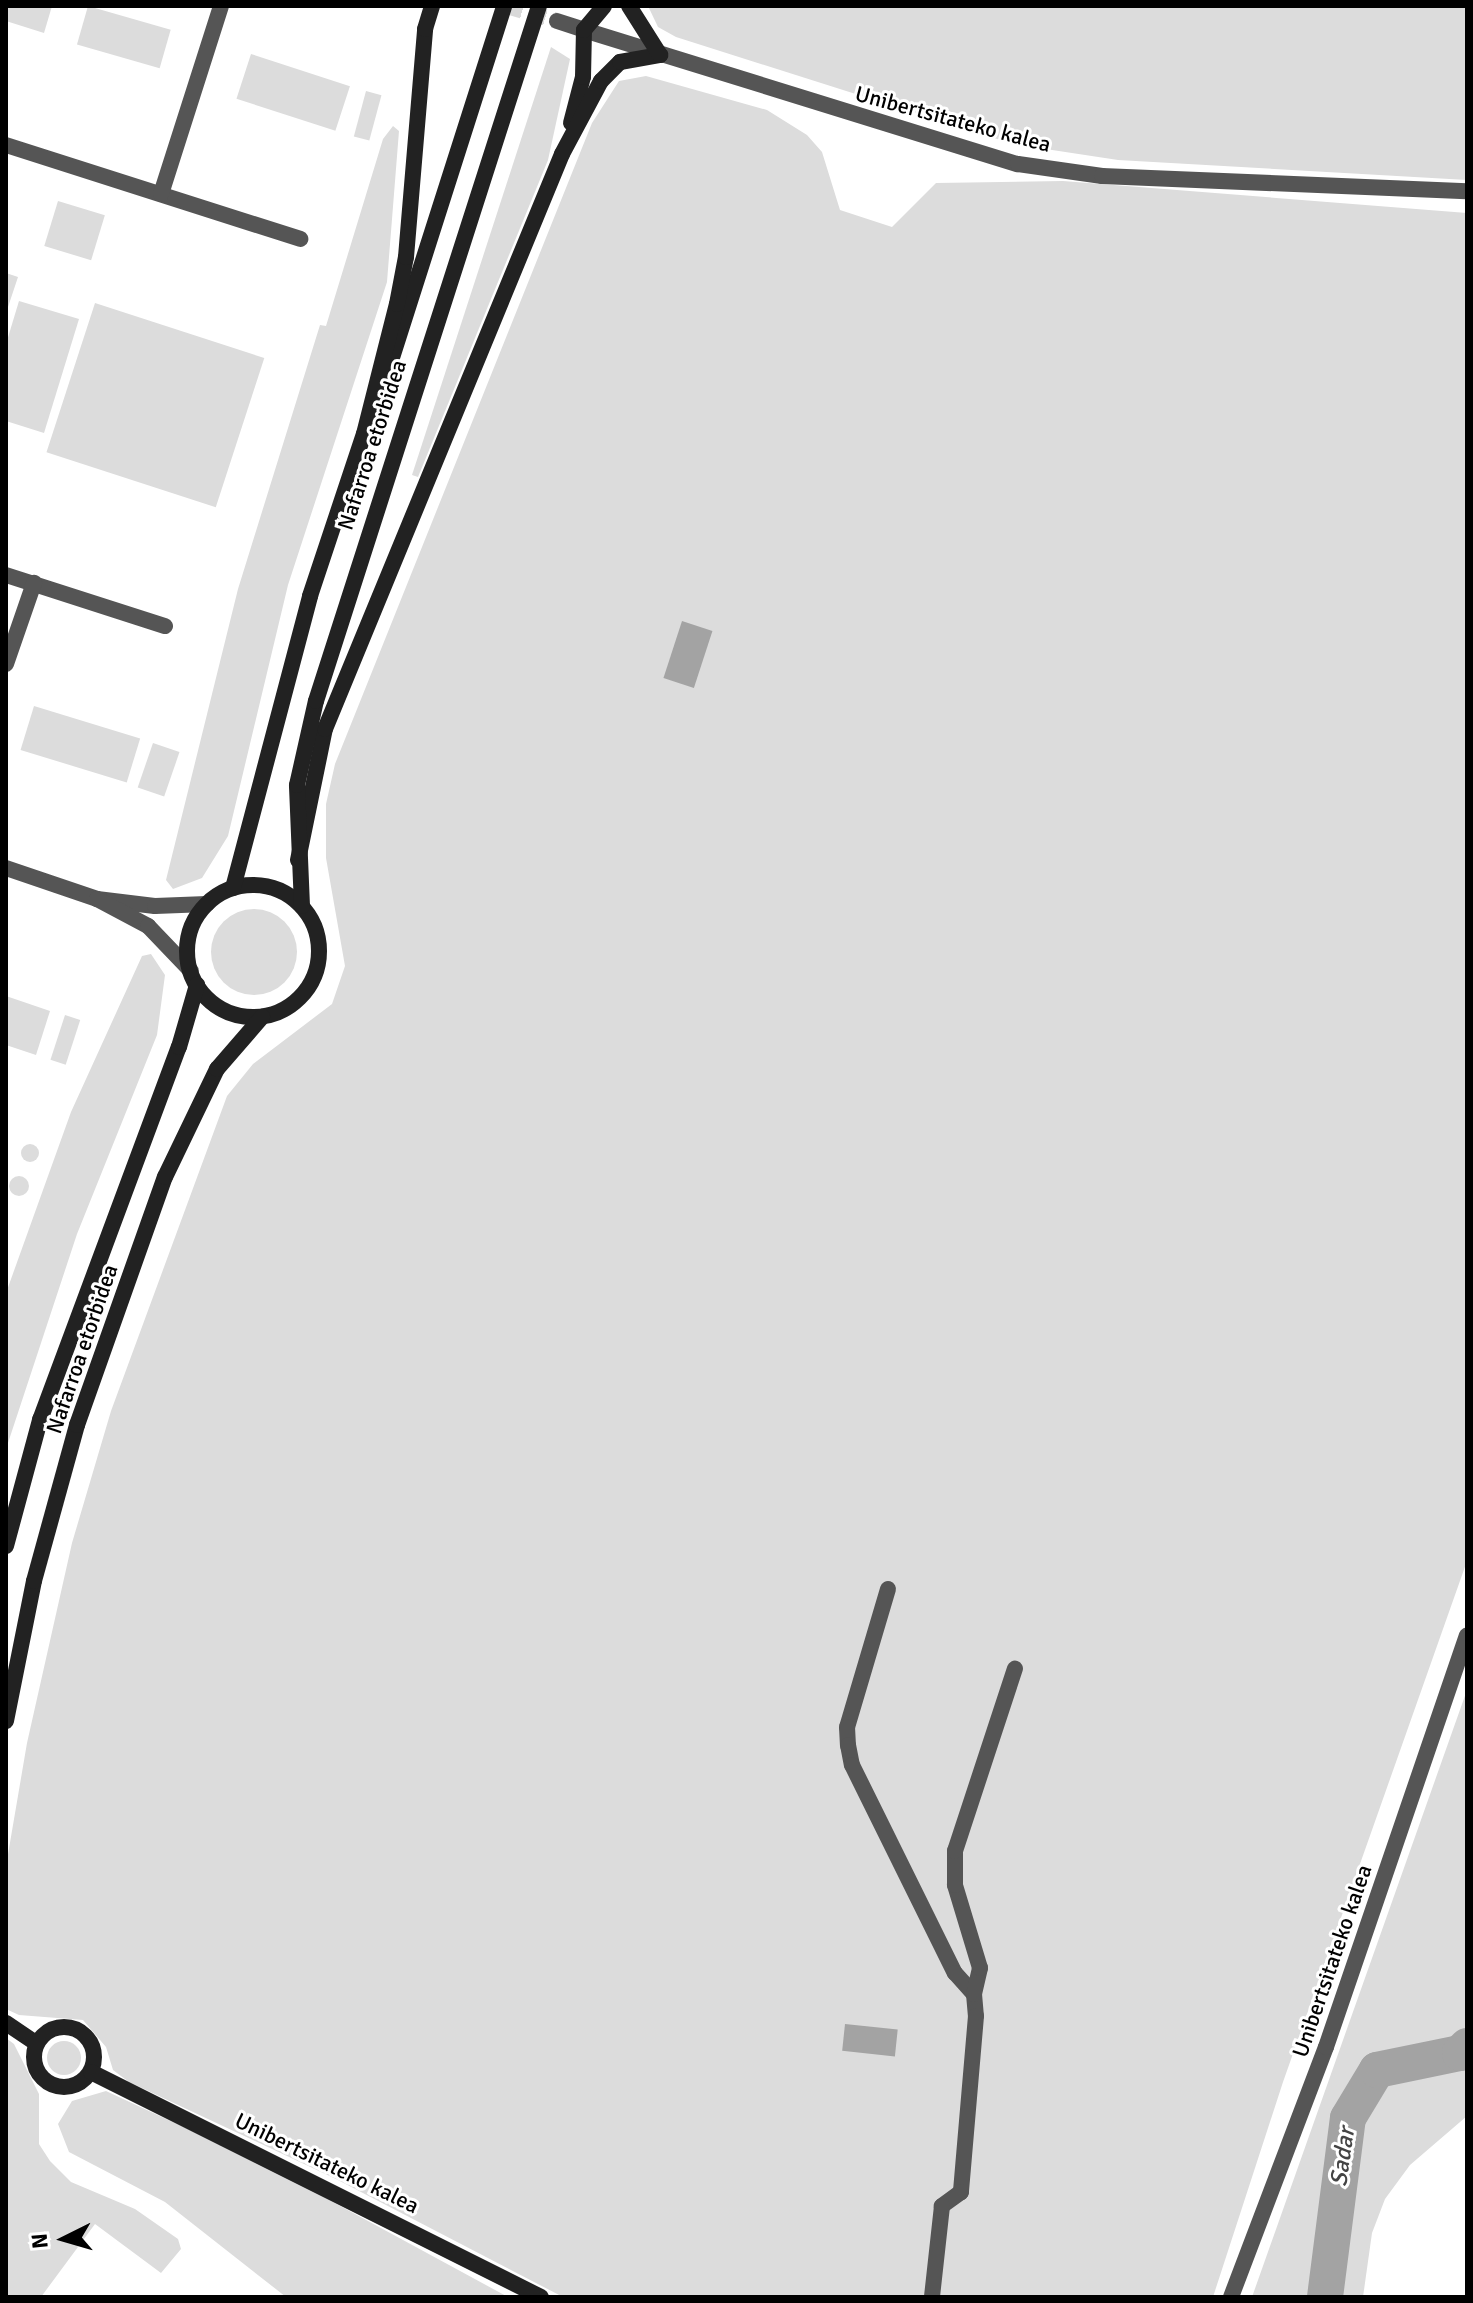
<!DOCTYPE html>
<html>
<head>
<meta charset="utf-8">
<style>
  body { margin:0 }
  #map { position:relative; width:1473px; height:2303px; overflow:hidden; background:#fff; font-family:Signika,sans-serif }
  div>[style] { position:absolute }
  .green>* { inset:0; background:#dcdcdc; transform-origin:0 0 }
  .round { border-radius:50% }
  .water>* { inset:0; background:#a3a3a3; transform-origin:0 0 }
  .river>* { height:36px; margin:-18px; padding:0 18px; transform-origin:18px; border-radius:18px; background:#a3a3a3 }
  .minor-tunnel>* { height:16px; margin-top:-8px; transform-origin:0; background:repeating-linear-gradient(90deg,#d9d9d9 0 16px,transparent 0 24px) }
  .minor>* { height:16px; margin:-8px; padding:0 8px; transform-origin:8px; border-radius:8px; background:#555 }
  .tertiary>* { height:16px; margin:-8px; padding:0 8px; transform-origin:8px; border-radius:8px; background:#555 }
  .secondary>* { height:16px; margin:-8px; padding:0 8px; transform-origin:8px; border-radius:8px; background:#222 }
  .secondary>.ring { margin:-8px; padding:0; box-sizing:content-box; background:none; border:16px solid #222; border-radius:50% }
  span { translate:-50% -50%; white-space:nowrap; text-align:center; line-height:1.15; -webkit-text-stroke:6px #fff; paint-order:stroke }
  .street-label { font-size:22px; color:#000 }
  .water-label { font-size:24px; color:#444; font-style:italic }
  .frame { position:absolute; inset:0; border:8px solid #000; pointer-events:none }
  .north { position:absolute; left:24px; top:2199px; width:80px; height:80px; -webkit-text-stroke:6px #fff; paint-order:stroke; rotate:265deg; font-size:22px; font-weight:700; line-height:32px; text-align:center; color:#000 }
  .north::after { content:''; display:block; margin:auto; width:28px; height:36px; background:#000; clip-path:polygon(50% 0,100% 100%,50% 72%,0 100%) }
</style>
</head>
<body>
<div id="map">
  <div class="green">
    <i style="clip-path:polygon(6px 6px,52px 6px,44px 33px,6px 21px)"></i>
    <i style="left:88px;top:6px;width:86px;height:40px;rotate:16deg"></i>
    <i style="clip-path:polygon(648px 6px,1467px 6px,1467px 180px,1118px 160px,1013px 144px,676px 37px,658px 27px)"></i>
    <i style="clip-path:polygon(551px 47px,570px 59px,548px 160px,418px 477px,412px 475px)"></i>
    <i style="left:251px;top:54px;width:104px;height:47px;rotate:18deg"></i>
    <i style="clip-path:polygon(646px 76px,767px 110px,807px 135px,822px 152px,840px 210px,892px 227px,936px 183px,1063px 181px,1467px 213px,1467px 1561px,1283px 2082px,1213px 2297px,563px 2297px,336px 2179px,129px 2082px,113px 2070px,106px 2047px,83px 2020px,19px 2015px,6px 2009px,6px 1866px,27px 1743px,72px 1543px,111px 1411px,227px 1096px,253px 1064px,332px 1004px,345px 966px,326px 858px,326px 804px,335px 764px,592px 123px,619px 81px)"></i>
    <i style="left:366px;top:91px;width:16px;height:47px;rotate:15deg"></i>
    <i style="clip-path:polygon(393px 126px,399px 131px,387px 282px,288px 585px,228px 836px,202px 878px,173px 889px,166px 880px,238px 589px,320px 325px,326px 326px,383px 139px)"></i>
    <i style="left:58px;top:201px;width:49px;height:47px;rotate:17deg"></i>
    <i style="clip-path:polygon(6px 273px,18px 277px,6px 313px)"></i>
    <i style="clip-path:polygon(19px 301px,79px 319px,44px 433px,6px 421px,6px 344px)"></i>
    <i style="left:95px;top:303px;width:178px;height:157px;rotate:18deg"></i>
    <i style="left:34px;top:706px;width:111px;height:46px;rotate:17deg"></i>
    <i style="left:153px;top:743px;width:28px;height:47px;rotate:19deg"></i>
    <i class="round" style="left:211px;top:909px;width:86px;height:86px"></i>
    <i style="clip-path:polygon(151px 954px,165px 975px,157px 1035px,77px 1234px,6px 1449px,6px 1293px,71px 1112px,142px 956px)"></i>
    <i style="clip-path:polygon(6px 996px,50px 1011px,36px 1055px,6px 1045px)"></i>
    <i style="left:65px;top:1015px;width:16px;height:47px;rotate:18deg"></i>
    <i class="round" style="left:21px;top:1144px;width:18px;height:18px"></i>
    <i class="round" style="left:9px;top:1176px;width:20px;height:20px"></i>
    <i style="clip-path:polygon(1467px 1690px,1467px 2116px,1410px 2165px,1385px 2199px,1372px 2233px,1363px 2297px,1252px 2297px)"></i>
    <i style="clip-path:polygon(6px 2038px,14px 2044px,39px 2094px,39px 2144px,50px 2161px,71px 2182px,135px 2209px,178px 2239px,181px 2249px,161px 2273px,95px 2224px,41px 2297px,6px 2297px)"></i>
    <i class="round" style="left:47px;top:2041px;width:34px;height:34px"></i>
    <i style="clip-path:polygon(106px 2091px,263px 2164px,508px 2297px,286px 2297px,165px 2202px,69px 2152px,58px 2124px,72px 2101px)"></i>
  </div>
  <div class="water">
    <i style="left:682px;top:621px;width:32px;height:60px;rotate:18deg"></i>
    <i style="left:845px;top:2024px;width:53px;height:27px;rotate:6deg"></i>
  </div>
  <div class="river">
    <i style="left:1325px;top:2297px;width:180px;rotate:-82.7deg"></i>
    <i style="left:1348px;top:2118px;width:56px;rotate:-58.9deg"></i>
    <i style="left:1377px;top:2070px;width:85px;rotate:-11.6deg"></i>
    <i style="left:1460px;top:2053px;width:10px;rotate:-45deg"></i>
  </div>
  <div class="minor-tunnel">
    <i style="left:507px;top:6px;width:52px;rotate:16.7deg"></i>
  </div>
  <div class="minor">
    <i style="left:557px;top:21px;width:28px;rotate:18deg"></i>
    <i style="left:6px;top:145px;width:309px;rotate:17.7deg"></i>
    <i style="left:161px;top:194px;width:197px;rotate:-72.3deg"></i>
    <i style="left:6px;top:575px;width:167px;rotate:17.8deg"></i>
    <i style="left:6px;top:664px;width:86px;rotate:-70.9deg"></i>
    <i style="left:888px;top:1589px;width:144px;rotate:106.5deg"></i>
    <i style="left:847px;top:1727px;width:18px;rotate:87deg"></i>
    <i style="left:848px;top:1745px;width:20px;rotate:79deg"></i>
    <i style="left:852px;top:1765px;width:232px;rotate:63.7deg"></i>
    <i style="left:955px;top:1973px;width:28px;rotate:48deg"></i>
    <i style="left:974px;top:1994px;width:22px;rotate:85deg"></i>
    <i style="left:976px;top:2016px;width:177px;rotate:94.9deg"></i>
    <i style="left:961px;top:2192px;width:24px;rotate:144deg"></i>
    <i style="left:942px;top:2206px;width:92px;rotate:96.3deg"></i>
    <i style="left:974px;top:1994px;width:27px;rotate:-77deg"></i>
    <i style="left:980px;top:1968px;width:87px;rotate:-106.8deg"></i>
    <i style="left:955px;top:1885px;width:34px;rotate:-90deg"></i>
    <i style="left:955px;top:1851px;width:192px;rotate:-71.8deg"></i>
    <i style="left:1231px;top:2297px;width:267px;rotate:-69.2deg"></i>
    <i style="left:1326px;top:2047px;width:435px;rotate:-71.1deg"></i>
  </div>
  <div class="tertiary">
    <i style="left:584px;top:30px;width:454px;rotate:17.2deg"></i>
    <i style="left:1018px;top:164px;width:85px;rotate:8.1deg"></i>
    <i style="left:1102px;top:176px;width:365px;rotate:2.4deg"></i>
    <i style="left:6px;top:868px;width:96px;rotate:18.8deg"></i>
    <i style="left:97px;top:899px;width:58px;rotate:6.9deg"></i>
    <i style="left:155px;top:906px;width:52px;rotate:-2.2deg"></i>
    <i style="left:97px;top:899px;width:58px;rotate:27.9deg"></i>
    <i style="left:148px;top:926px;width:62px;rotate:46.3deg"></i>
  </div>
  <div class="secondary">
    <i style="left:571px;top:123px;width:48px;rotate:-75.4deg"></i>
    <i style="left:583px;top:77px;width:47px;rotate:-88.8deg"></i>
    <i style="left:584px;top:30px;width:31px;rotate:-50deg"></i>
    <i style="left:382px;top:389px;width:402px;rotate:-72.3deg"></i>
    <i style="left:298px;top:860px;width:134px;rotate:-78.4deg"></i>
    <i style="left:325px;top:729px;width:622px;rotate:-67.6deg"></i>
    <i style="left:562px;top:154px;width:83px;rotate:-61.9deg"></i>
    <i style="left:601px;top:81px;width:27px;rotate:-45deg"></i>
    <i style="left:620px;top:62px;width:41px;rotate:-9.9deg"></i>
    <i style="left:660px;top:55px;width:58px;rotate:-122.3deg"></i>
    <i class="ring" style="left:187px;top:885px;width:116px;height:116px"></i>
    <i style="left:233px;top:888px;width:302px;rotate:-75.2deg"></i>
    <i style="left:310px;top:596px;width:171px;rotate:-71.6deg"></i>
    <i style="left:364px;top:434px;width:134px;rotate:-75.8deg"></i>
    <i style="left:397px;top:304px;width:48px;rotate:-79.2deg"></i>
    <i style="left:406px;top:257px;width:229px;rotate:-85.2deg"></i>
    <i style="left:425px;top:29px;width:24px;rotate:-73deg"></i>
    <i style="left:302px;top:906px;width:121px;rotate:-92.4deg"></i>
    <i style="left:297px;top:785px;width:86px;rotate:-77.3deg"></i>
    <i style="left:316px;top:701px;width:730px;rotate:-72.21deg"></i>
    <i style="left:6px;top:1546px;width:131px;rotate:-74.9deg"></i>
    <i style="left:40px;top:1420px;width:398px;rotate:-69.6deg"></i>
    <i style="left:179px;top:1047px;width:65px;rotate:-73.8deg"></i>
    <i style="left:6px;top:1721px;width:143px;rotate:-78.7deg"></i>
    <i style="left:34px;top:1581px;width:162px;rotate:-74.6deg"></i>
    <i style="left:77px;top:1425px;width:263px;rotate:-70.5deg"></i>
    <i style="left:165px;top:1177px;width:120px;rotate:-64.3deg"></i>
    <i style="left:217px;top:1069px;width:69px;rotate:-49.1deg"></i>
    <i style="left:6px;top:2023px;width:37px;rotate:34deg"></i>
    <i class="ring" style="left:34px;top:2027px;width:44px;height:44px"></i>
    <i style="left:91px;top:2072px;width:503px;rotate:26.57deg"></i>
  </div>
  <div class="street-label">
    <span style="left:953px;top:119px;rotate:15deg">Unibertsitateko kalea</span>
    <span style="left:372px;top:445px;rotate:-72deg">Nafarroa etorbidea</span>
    <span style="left:82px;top:1349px;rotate:-71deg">Nafarroa etorbidea</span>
    <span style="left:1332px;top:1961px;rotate:-71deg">Unibertsitateko kalea</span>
    <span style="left:327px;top:2163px;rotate:26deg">Unibertsitateko kalea</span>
  </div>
  <div class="water-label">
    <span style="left:1343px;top:2157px;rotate:-82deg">Sadar</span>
  </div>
  <div class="frame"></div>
  <div class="north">N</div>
</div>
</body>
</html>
